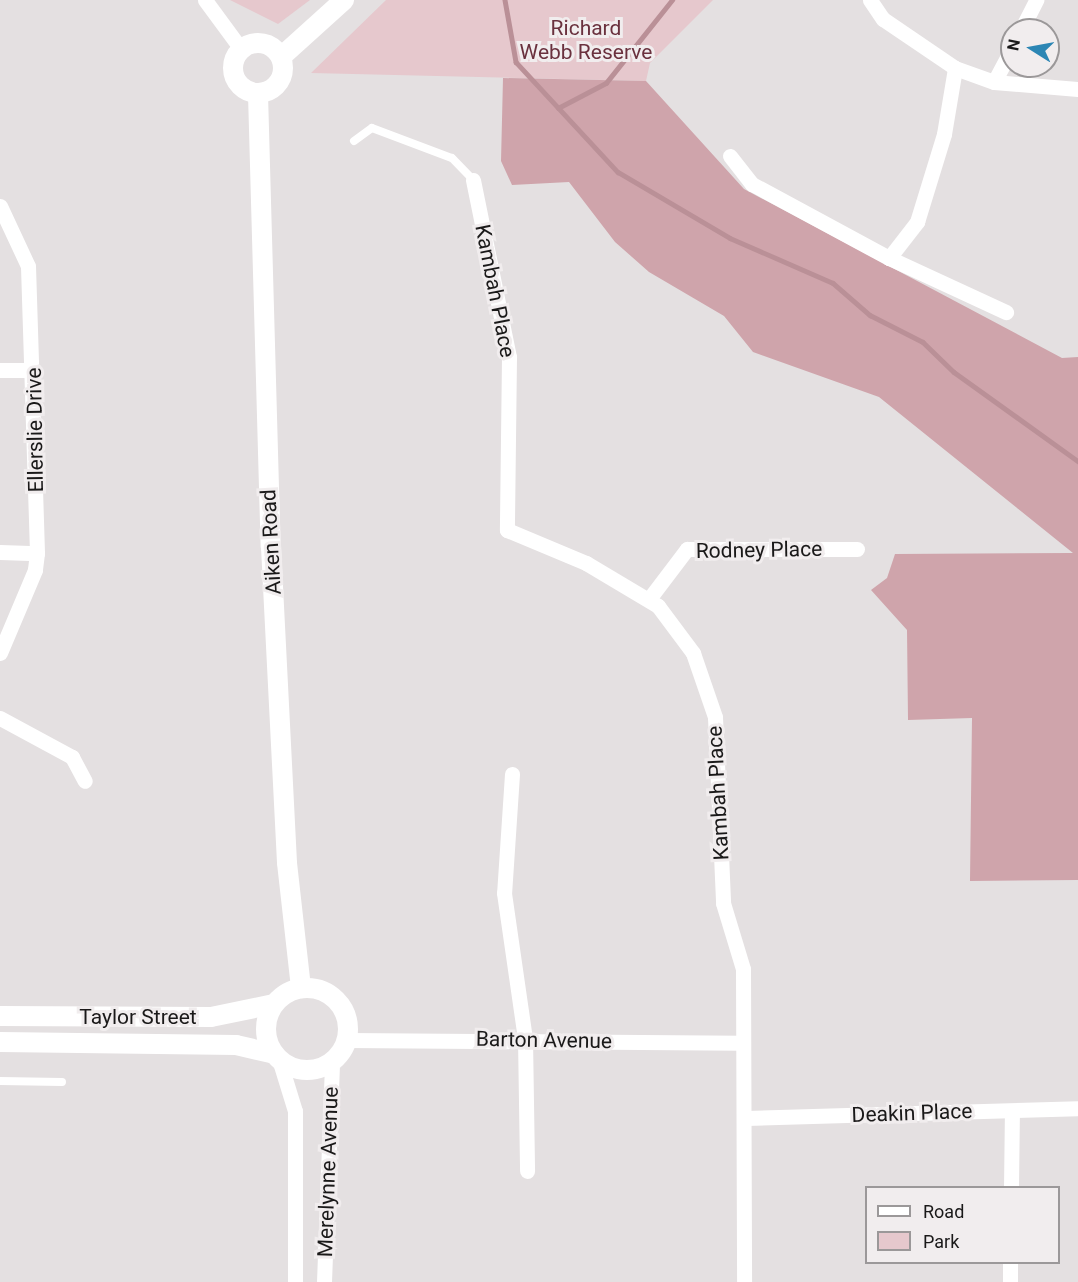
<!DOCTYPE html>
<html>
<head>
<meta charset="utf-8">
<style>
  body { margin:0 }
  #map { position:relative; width:1078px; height:1282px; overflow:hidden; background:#e4e0e1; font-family:Roboto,sans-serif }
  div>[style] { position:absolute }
  .green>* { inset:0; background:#e6c8cd }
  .forest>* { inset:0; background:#cfa4ab }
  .stream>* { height:4.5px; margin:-2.25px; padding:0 2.25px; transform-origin:2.25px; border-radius:2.25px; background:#ba9097 }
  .service>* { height:8px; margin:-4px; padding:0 4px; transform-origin:4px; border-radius:4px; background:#fff }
  .minor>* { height:15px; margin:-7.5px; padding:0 7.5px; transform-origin:7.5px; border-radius:7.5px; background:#fff }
  .tertiary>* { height:20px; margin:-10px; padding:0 10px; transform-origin:10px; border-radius:10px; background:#fff }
  .tertiary>.ring { margin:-10px; padding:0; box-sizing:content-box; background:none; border:20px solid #fff; border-radius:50% }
  span { translate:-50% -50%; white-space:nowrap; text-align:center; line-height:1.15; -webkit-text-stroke:6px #f1edee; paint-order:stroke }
  .park-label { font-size:21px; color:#6a313e }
  .street-label { font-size:21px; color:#1a1919 }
  .legend { position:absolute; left:865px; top:1186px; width:195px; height:78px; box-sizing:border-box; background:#f1edee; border:2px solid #9b9899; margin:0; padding:8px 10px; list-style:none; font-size:18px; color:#1a1919 }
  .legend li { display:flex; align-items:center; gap:12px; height:30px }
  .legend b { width:30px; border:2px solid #9b9899 }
  .north { position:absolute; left:1000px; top:18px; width:60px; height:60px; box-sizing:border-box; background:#f1edee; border:2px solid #9b9899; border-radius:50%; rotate:281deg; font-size:16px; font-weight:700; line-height:24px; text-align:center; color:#1a1919 }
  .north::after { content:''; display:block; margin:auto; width:21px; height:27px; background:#2c86b4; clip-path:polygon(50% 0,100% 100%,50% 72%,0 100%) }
</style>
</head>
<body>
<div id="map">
  <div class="green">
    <i style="clip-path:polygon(230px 0,310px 0,278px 24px)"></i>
    <i style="clip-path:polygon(386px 0,713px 0,650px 63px,646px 81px,311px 73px)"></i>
  </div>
  <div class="forest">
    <i style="clip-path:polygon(503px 78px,646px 81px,744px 189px,1062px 358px,1078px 357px,1078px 880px,970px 881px,972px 718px,908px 720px,907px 630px,871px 590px,887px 578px,895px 554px,1073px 553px,879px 397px,753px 352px,724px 316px,649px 272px,615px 242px,569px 182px,512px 185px,501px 161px)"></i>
  </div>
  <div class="stream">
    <i style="left:505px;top:0;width:63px;rotate:79.9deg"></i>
    <i style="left:516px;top:62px;width:150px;rotate:47.2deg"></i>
    <i style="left:618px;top:172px;width:130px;rotate:30.5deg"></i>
    <i style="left:730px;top:238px;width:112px;rotate:23.6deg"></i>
    <i style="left:833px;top:283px;width:49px;rotate:40.9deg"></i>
    <i style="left:870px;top:315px;width:59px;rotate:27deg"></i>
    <i style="left:923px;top:342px;width:43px;rotate:44.1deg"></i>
    <i style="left:954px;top:372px;width:153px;rotate:35.7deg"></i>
    <i style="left:558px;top:108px;width:54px;rotate:-27.5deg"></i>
    <i style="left:606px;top:83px;width:106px;rotate:-51.5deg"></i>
  </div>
  <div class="service">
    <i style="left:354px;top:141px;width:22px;rotate:-36deg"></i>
    <i style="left:372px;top:128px;width:85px;rotate:20.6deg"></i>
    <i style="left:452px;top:158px;width:30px;rotate:46deg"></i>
    <i style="left:0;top:1081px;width:62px;rotate:0.9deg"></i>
  </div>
  <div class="minor">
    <i style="left:205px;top:0;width:61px;rotate:53.7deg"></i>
    <i style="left:870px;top:0;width:23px;rotate:56deg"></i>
    <i style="left:883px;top:19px;width:87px;rotate:34.2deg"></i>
    <i style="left:955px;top:68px;width:41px;rotate:19.7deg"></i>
    <i style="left:994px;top:82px;width:84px;rotate:4.8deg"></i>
    <i style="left:1021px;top:30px;width:34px;rotate:-63deg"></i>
    <i style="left:994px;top:82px;width:38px;rotate:-62deg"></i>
    <i style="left:730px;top:156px;width:36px;rotate:52deg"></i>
    <i style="left:752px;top:184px;width:156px;rotate:28.4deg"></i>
    <i style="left:889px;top:258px;width:129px;rotate:24.8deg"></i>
    <i style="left:473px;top:180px;width:181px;rotate:78.5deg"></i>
    <i style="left:509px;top:357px;width:173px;rotate:90.7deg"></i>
    <i style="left:507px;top:530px;width:86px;rotate:22.7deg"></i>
    <i style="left:586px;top:563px;width:84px;rotate:30.8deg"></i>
    <i style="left:658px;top:606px;width:59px;rotate:53.3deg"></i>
    <i style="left:693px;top:653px;width:68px;rotate:71deg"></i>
    <i style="left:715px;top:717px;width:186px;rotate:87.5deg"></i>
    <i style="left:723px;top:903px;width:69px;rotate:73.1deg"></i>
    <i style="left:743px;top:969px;width:313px;rotate:89.8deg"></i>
    <i style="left:0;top:206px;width:66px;rotate:65deg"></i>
    <i style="left:28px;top:266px;width:287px;rotate:88.2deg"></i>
    <i style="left:37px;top:553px;width:17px;rotate:97deg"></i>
    <i style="left:35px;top:570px;width:90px;rotate:112.9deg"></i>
    <i style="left:889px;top:258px;width:46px;rotate:-52.1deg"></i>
    <i style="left:917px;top:222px;width:92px;rotate:-72.9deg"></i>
    <i style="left:944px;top:134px;width:67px;rotate:-80.5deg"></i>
    <i style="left:0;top:370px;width:34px"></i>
    <i style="left:0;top:552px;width:37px;rotate:2deg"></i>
    <i style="left:649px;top:599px;width:63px;rotate:-52.8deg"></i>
    <i style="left:687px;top:549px;width:170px"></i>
    <i style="left:0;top:718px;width:82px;rotate:28.4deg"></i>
    <i style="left:72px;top:757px;width:27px;rotate:62deg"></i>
    <i style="left:512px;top:774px;width:119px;rotate:93.8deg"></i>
    <i style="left:504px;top:893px;width:147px;rotate:81.8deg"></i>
    <i style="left:525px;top:1038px;width:133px;rotate:89.1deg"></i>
    <i style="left:347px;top:1040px;width:394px;rotate:0.4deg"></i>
    <i style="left:279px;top:1059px;width:54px;rotate:72.9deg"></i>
    <i style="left:295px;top:1111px;width:171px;rotate:90deg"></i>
    <i style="left:746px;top:1118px;width:332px;rotate:-1.7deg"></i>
    <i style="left:1011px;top:1188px;width:77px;rotate:-89.3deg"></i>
    <i style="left:324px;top:1282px;width:219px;rotate:-87.9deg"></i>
    <i style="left:1010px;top:1282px;width:20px;rotate:-90deg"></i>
  </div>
  <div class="tertiary">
    <i class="ring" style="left:233px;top:43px;width:30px;height:30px"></i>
    <i style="left:281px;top:57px;width:85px;rotate:-42.1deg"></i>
    <i style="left:258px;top:94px;width:453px;rotate:88.4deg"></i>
    <i style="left:271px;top:547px;width:316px;rotate:87.1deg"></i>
    <i style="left:287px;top:863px;width:126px;rotate:83.6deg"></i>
    <i class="ring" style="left:266px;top:988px;width:62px;height:62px"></i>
    <i style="left:0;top:1016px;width:211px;rotate:0.3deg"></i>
    <i style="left:211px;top:1017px;width:64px;rotate:-11.7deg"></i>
    <i style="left:0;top:1042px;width:236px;rotate:0.7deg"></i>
    <i style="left:236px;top:1045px;width:39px;rotate:13deg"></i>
  </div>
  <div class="park-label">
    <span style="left:586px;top:40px">Richard<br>Webb Reserve</span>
  </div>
  <div class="street-label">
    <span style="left:495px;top:291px;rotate:79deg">Kambah Place</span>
    <span style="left:35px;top:430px;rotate:-91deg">Ellerslie Drive</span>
    <span style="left:271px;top:542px;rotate:-93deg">Aiken Road</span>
    <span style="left:759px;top:550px;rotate:-1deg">Rodney Place</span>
    <span style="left:718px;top:793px;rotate:-93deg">Kambah Place</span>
    <span style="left:138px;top:1017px">Taylor Street</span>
    <span style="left:544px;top:1040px;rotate:1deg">Barton Avenue</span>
    <span style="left:912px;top:1113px;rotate:-2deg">Deakin Place</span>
    <span style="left:328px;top:1172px;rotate:-88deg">Merelynne Avenue</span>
  </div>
  <ul class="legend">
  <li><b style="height:8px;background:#fff"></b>Road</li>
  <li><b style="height:16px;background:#e6c8cd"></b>Park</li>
  </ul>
  <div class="north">N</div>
</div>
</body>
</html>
